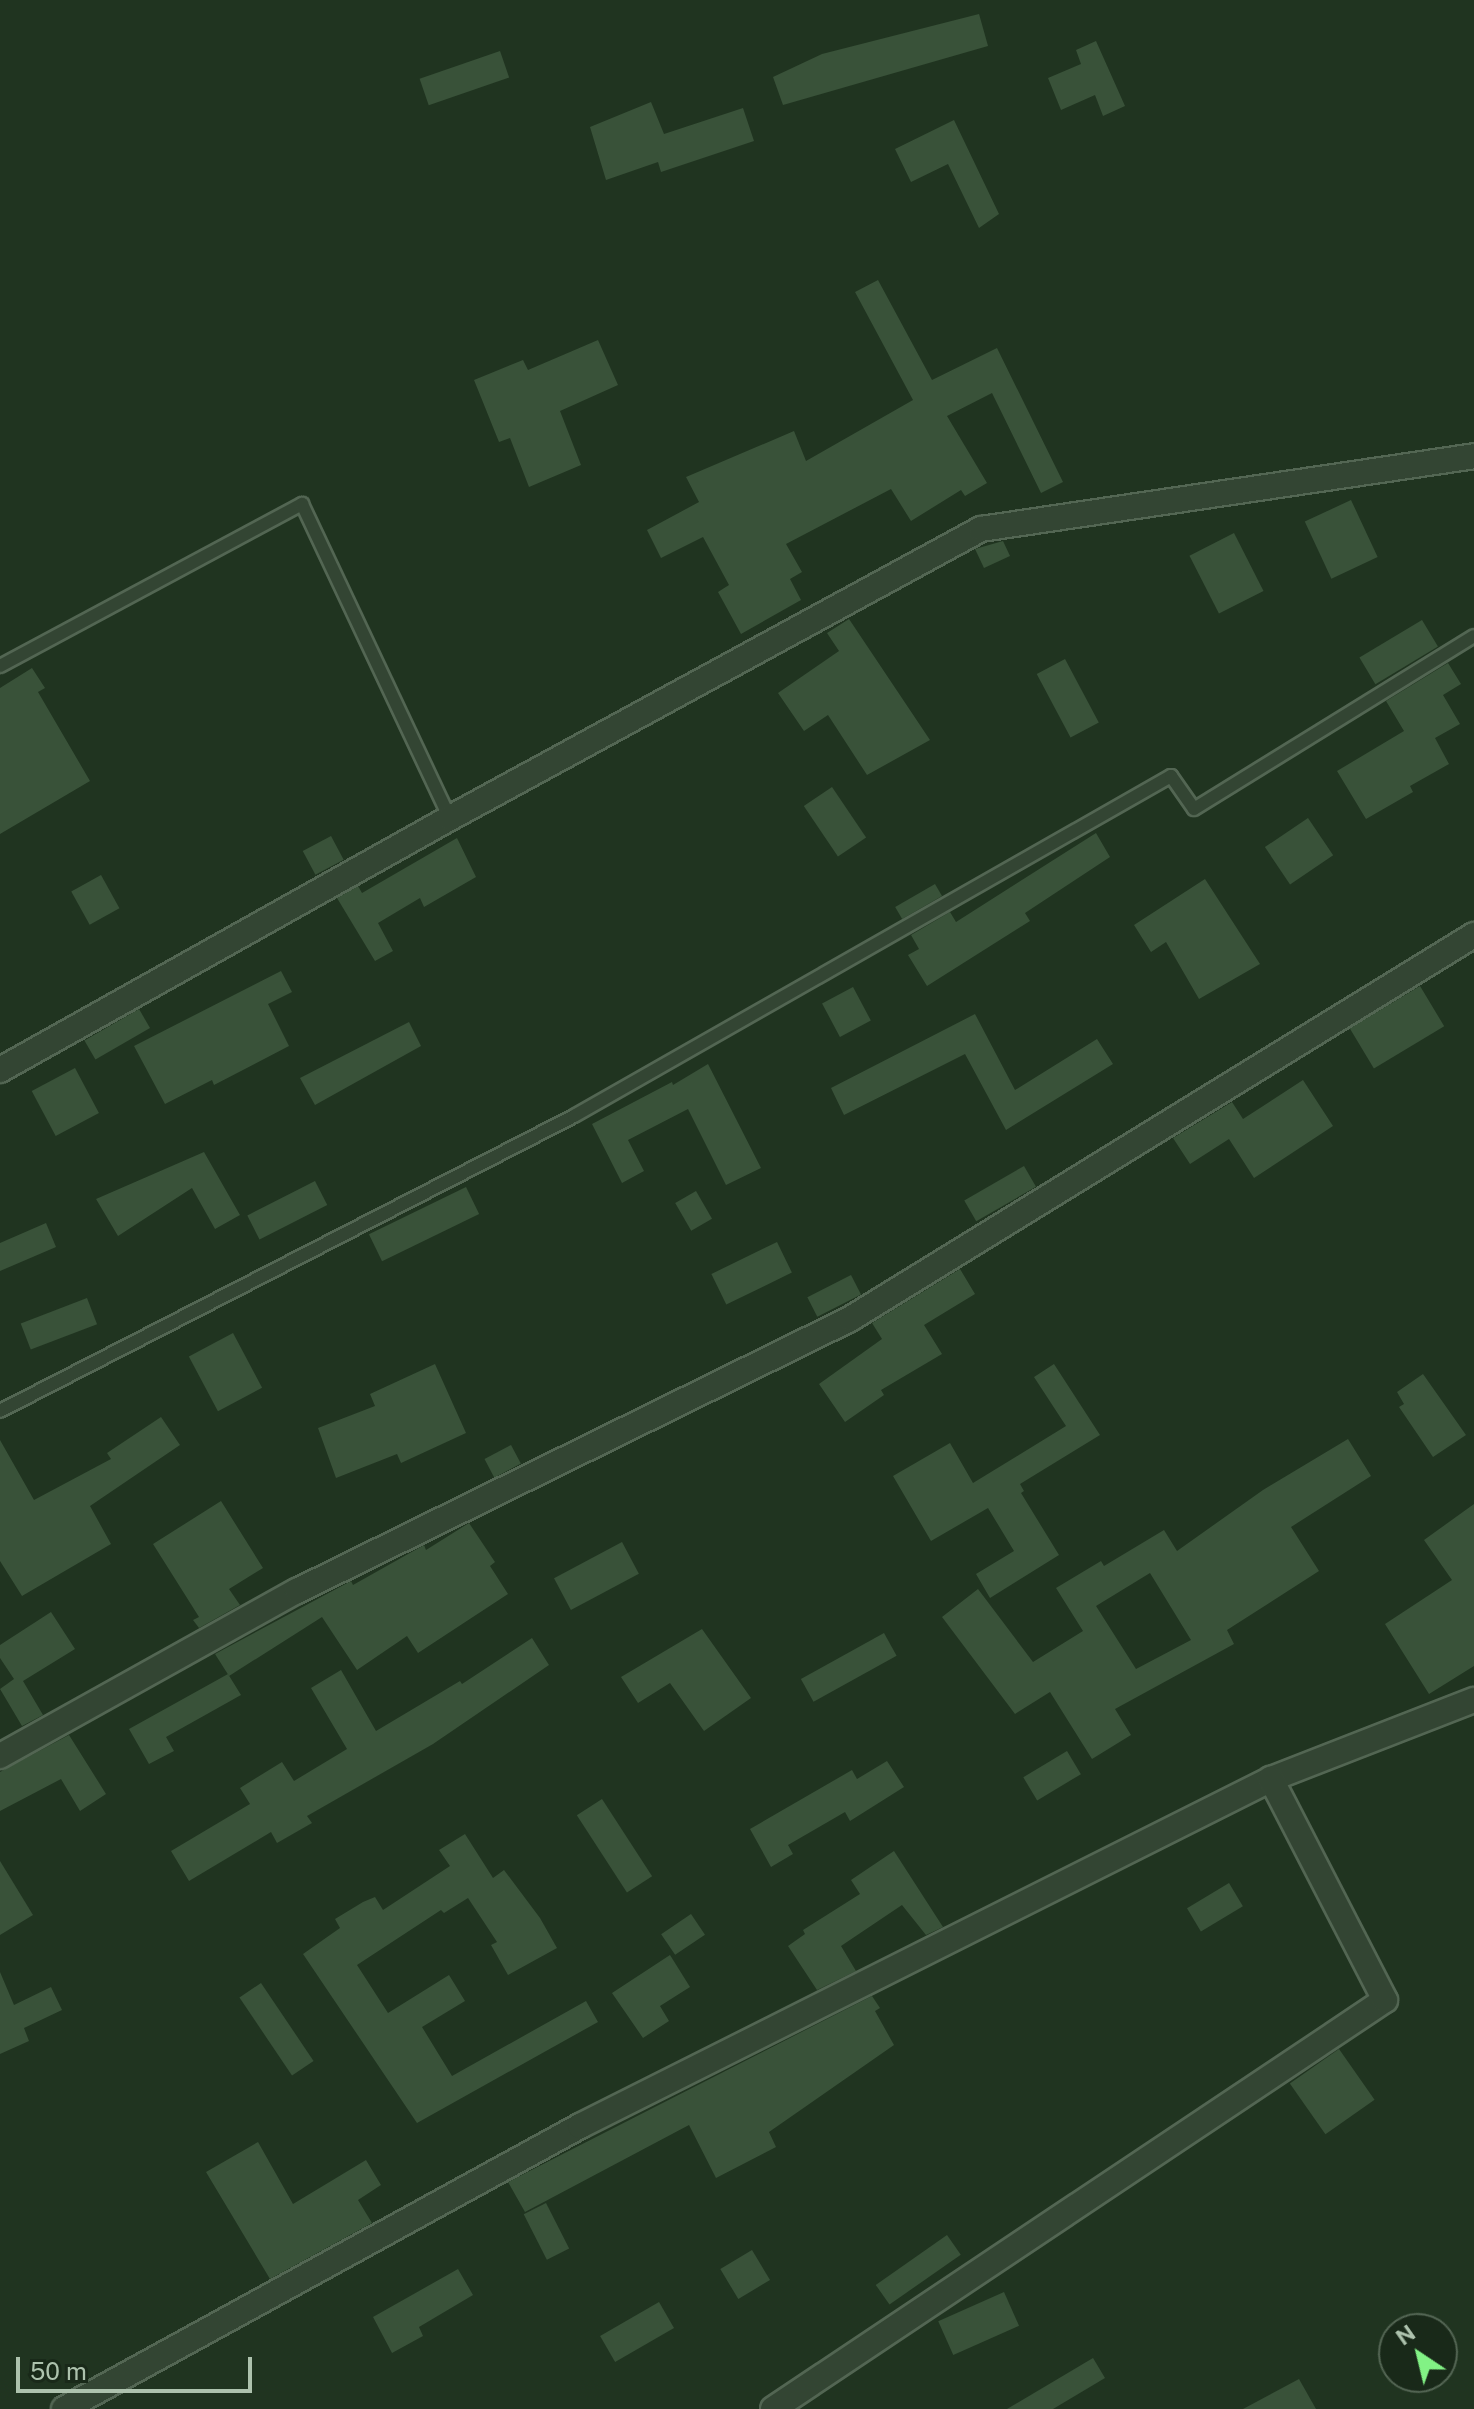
<!DOCTYPE html>
<html>
<head>
<meta charset="utf-8">
<style>
  body { margin:0 }
  #map { position:relative; width:1474px; height:2409px; overflow:hidden; background:#203420; font-family:"Public Sans",sans-serif }
  div>[style] { position:absolute }
  .building>* { inset:0; background:#395239; transform-origin:0 0 }
  .roads { filter:drop-shadow(2px 0 #536653) drop-shadow(-2px 0 #536653) drop-shadow(0 2px #536653) drop-shadow(0 -2px #536653) }
  .service>* { height:12px; margin:-6px; padding:0 6px; transform-origin:6px; border-radius:6px; background:#334533 }
  .minor>* { height:24px; margin:-12px; padding:0 12px; transform-origin:12px; border-radius:12px; background:#334533 }
  span { translate:-50% -50%; white-space:nowrap; text-align:center; line-height:1.15; -webkit-text-stroke:6px #192919; paint-order:stroke }
  .north { position:absolute; left:1378px; top:2313px; width:80px; height:80px; box-sizing:border-box; background:#192919; border:2px solid #546654; border-radius:50%; rotate:325deg; font-size:22px; font-weight:700; line-height:32px; text-align:center; color:#adc2ad }
  .north::after { content:''; display:block; margin:auto; width:28px; height:36px; background:#82f285; clip-path:polygon(50% 0,100% 100%,50% 72%,0 100%) }
  .scale { position:absolute; left:16px; top:2357px; width:236px; height:36px; box-sizing:border-box; border:4px solid #adc2ad; border-top:0; padding-left:10px; font-size:24px; line-height:28px; white-space:nowrap; color:#adc2ad; -webkit-text-stroke:6px #192919; paint-order:stroke }
</style>
</head>
<body>
<div id="map">
  <div class="building">
    <i style="clip-path:polygon(979px 14px,988px 46px,783px 105px,773px 77px,822px 54px)"></i>
    <i style="clip-path:polygon(1096px 41px,1125px 106px,1103px 116px,1095px 95px,1061px 110px,1048px 78px,1081px 64px,1076px 50px)"></i>
    <i style="left:500px;top:51px;width:28px;height:85px;rotate:71deg"></i>
    <i style="clip-path:polygon(651px 102px,664px 134px,743px 108px,754px 141px,661px 172px,658px 162px,606px 180px,590px 127px)"></i>
    <i style="clip-path:polygon(954px 120px,999px 214px,979px 228px,948px 164px,911px 182px,895px 149px)"></i>
    <i style="clip-path:polygon(878px 280px,932px 380px,997px 348px,1063px 482px,1041px 493px,992px 393px,947px 416px,987px 483px,965px 496px,961px 490px,911px 521px,891px 489px,786px 544px,802px 572px,790px 579px,801px 600px,741px 634px,718px 592px,729px 585px,703px 537px,661px 558px,647px 530px,699px 502px,686px 477px,794px 431px,806px 461px,913px 400px,855px 292px)"></i>
    <i style="clip-path:polygon(598px 340px,618px 385px,560px 411px,581px 465px,529px 487px,510px 438px,499px 442px,474px 380px,523px 360px,528px 370px)"></i>
    <i style="left:1351px;top:500px;width:63px;height:51px;rotate:65deg"></i>
    <i style="left:1234px;top:533px;width:65px;height:50px;rotate:63deg"></i>
    <i style="clip-path:polygon(1003px 541px,1010px 556px,984px 568px,975px 549px)"></i>
    <i style="clip-path:polygon(849px 619px,930px 740px,867px 775px,828px 715px,804px 731px,778px 693px,839px 651px,827px 633px)"></i>
    <i style="left:1422px;top:620px;width:31px;height:73px;rotate:59deg"></i>
    <i style="left:1065px;top:659px;width:72px;height:32px;rotate:62deg"></i>
    <i style="clip-path:polygon(1448px 663px,1461px 684px,1443px 695px,1460px 724px,1435px 738px,1449px 764px,1410px 786px,1413px 792px,1366px 819px,1337px 771px,1404px 731px,1386px 701px)"></i>
    <i style="clip-path:polygon(32px 668px,45px 688px,38px 692px,90px 781px,0 834px,0 688px)"></i>
    <i style="left:832px;top:787px;width:61px;height:34px;rotate:56deg"></i>
    <i style="left:1308px;top:818px;width:45px;height:52px;rotate:56deg"></i>
    <i style="clip-path:polygon(1096px 833px,1110px 857px,1025px 913px,1030px 921px,927px 986px,908px 955px,919px 949px,911px 935px,950px 912px,956px 922px)"></i>
    <i style="left:331px;top:836px;width:27px;height:32px;rotate:62deg"></i>
    <i style="clip-path:polygon(457px 838px,476px 877px,424px 907px,420px 898px,378px 923px,393px 951px,375px 961px,337px 898px,358px 886px,362px 893px)"></i>
    <i style="left:101px;top:875px;width:38px;height:34px;rotate:61deg"></i>
    <i style="clip-path:polygon(1205px 879px,1260px 964px,1199px 999px,1166px 942px,1151px 952px,1134px 925px)"></i>
    <i style="left:935px;top:884px;width:14px;height:46px;rotate:60deg"></i>
    <i style="clip-path:polygon(281px 971px,292px 992px,268px 1004px,289px 1046px,214px 1085px,212px 1080px,165px 1104px,134px 1046px)"></i>
    <i style="left:1420px;top:986px;width:47px;height:82px;rotate:59deg"></i>
    <i style="left:853px;top:987px;width:38px;height:35px;rotate:62deg"></i>
    <i style="left:139px;top:1009px;width:22px;height:63px;rotate:60deg"></i>
    <i style="clip-path:polygon(975px 1014px,1015px 1090px,1097px 1039px,1113px 1064px,1006px 1130px,965px 1054px,844px 1115px,831px 1088px)"></i>
    <i style="clip-path:polygon(409px 1022px,421px 1046px,315px 1105px,300px 1078px)"></i>
    <i style="clip-path:polygon(708px 1064px,761px 1168px,726px 1185px,688px 1109px,628px 1140px,644px 1171px,622px 1183px,592px 1124px,672px 1082px,673px 1085px)"></i>
    <i style="left:75px;top:1068px;width:51px;height:49px;rotate:62deg"></i>
    <i style="clip-path:polygon(1303px 1080px,1333px 1126px,1254px 1178px,1229px 1139px,1190px 1164px,1173px 1138px,1232px 1102px,1243px 1119px)"></i>
    <i style="clip-path:polygon(204px 1152px,240px 1215px,215px 1229px,192px 1188px,118px 1236px,96px 1199px)"></i>
    <i style="left:1024px;top:1166px;width:24px;height:69px;rotate:60deg"></i>
    <i style="left:315px;top:1181px;width:27px;height:76px;rotate:63deg"></i>
    <i style="left:466px;top:1187px;width:30px;height:108px;rotate:64deg"></i>
    <i style="left:696px;top:1191px;width:32px;height:24px;rotate:60deg"></i>
    <i style="clip-path:polygon(46px 1223px,56px 1247px,0 1271px,0 1243px)"></i>
    <i style="left:777px;top:1242px;width:34px;height:73px;rotate:64deg"></i>
    <i style="clip-path:polygon(960px 1269px,975px 1294px,924px 1325px,942px 1354px,881px 1390px,884px 1395px,845px 1422px,819px 1384px,882px 1339px,872px 1323px)"></i>
    <i style="left:851px;top:1275px;width:22px;height:49px;rotate:63deg"></i>
    <i style="left:87px;top:1298px;width:28px;height:71px;rotate:69deg"></i>
    <i style="left:233px;top:1333px;width:62px;height:50px;rotate:62deg"></i>
    <i style="clip-path:polygon(435px 1364px,466px 1433px,401px 1463px,397px 1454px,336px 1478px,318px 1428px,375px 1406px,370px 1394px)"></i>
    <i style="clip-path:polygon(1054px 1364px,1100px 1435px,1020px 1484px,1024px 1491px,1021px 1493px,1059px 1555px,990px 1598px,976px 1574px,1014px 1551px,988px 1508px,931px 1541px,893px 1476px,950px 1443px,973px 1483px,1066px 1426px,1034px 1377px)"></i>
    <i style="clip-path:polygon(1423px 1374px,1466px 1435px,1433px 1457px,1399px 1407px,1404px 1404px,1397px 1392px)"></i>
    <i style="clip-path:polygon(161px 1417px,180px 1445px,90px 1506px,111px 1544px,22px 1596px,0 1561px,0 1440px,34px 1500px,111px 1459px,107px 1453px)"></i>
    <i style="clip-path:polygon(evenodd,1348px 1439px,1371px 1476px,1291px 1527px,1319px 1571px,1227px 1630px,1234px 1644px,1115px 1709px,1131px 1735px,1092px 1759px,1050px 1692px,1015px 1714px,942px 1617px,978px 1589px,1033px 1662px,1083px 1631px,1056px 1588px,1101px 1561px,1104px 1566px,1164px 1530px,1177px 1551px,1263px 1490px,1348px 1439px,1150px 1573px,1191px 1640px,1136px 1669px,1096px 1606px,1150px 1573px)"></i>
    <i style="left:511px;top:1445px;width:21px;height:30px;rotate:62deg"></i>
    <i style="clip-path:polygon(221px 1501px,263px 1568px,229px 1589px,240px 1605px,199px 1628px,193px 1620px,199px 1617px,153px 1544px)"></i>
    <i style="clip-path:polygon(1474px 1504px,1474px 1666px,1429px 1694px,1385px 1624px,1452px 1580px,1424px 1540px)"></i>
    <i style="clip-path:polygon(469px 1523px,495px 1562px,490px 1566px,508px 1594px,418px 1653px,407px 1636px,357px 1670px,322px 1617px,229px 1676px,215px 1654px,351px 1581px,353px 1585px,424px 1545px,426px 1550px)"></i>
    <i style="left:622px;top:1542px;width:36px;height:77px;rotate:62deg"></i>
    <i style="clip-path:polygon(51px 1612px,75px 1649px,23px 1681px,43px 1715px,22px 1726px,0 1689px,14px 1679px,0 1658px,0 1645px)"></i>
    <i style="clip-path:polygon(702px 1629px,751px 1698px,704px 1731px,670px 1683px,638px 1703px,621px 1677px)"></i>
    <i style="left:884px;top:1633px;width:26px;height:95px;rotate:61deg"></i>
    <i style="clip-path:polygon(532px 1638px,549px 1665px,433px 1744px,307px 1816px,312px 1823px,277px 1843px,271px 1832px,189px 1881px,171px 1851px,250px 1804px,240px 1788px,282px 1762px,294px 1781px,347px 1749px,311px 1688px,341px 1670px,376px 1731px,460px 1681px,462px 1684px)"></i>
    <i style="clip-path:polygon(228px 1674px,241px 1695px,166px 1737px,174px 1751px,149px 1764px,129px 1729px)"></i>
    <i style="clip-path:polygon(69px 1735px,106px 1794px,80px 1811px,61px 1779px,0 1811px,0 1772px)"></i>
    <i style="left:1067px;top:1751px;width:27px;height:51px;rotate:59deg"></i>
    <i style="clip-path:polygon(887px 1761px,904px 1787px,850px 1821px,845px 1812px,788px 1845px,793px 1854px,771px 1867px,750px 1829px,852px 1770px,857px 1779px)"></i>
    <i style="left:602px;top:1799px;width:92px;height:30px;rotate:57deg"></i>
    <i style="clip-path:polygon(465px 1834px,493px 1878px,504px 1870px,540px 1918px,557px 1948px,508px 1975px,491px 1945px,497px 1942px,468px 1898px,444px 1913px,441px 1910px,357px 1965px,388px 2013px,449px 1975px,465px 2001px,422px 2027px,452px 2076px,586px 2001px,598px 2022px,417px 2123px,303px 1954px,340px 1928px,335px 1919px,363px 1902px,375px 1897px,383px 1910px,450px 1866px,439px 1850px)"></i>
    <i style="clip-path:polygon(894px 1851px,943px 1927px,926px 1935px,902px 1905px,841px 1946px,856px 1971px,817px 1990px,788px 1946px,805px 1934px,803px 1930px,860px 1894px,851px 1880px)"></i>
    <i style="clip-path:polygon(0 1861px,33px 1915px,0 1935px)"></i>
    <i style="left:1229px;top:1883px;width:27px;height:49px;rotate:59deg"></i>
    <i style="left:691px;top:1914px;width:25px;height:36px;rotate:56deg"></i>
    <i style="clip-path:polygon(670px 1955px,690px 1987px,660px 2006px,669px 2021px,643px 2038px,612px 1993px)"></i>
    <i style="clip-path:polygon(0 1972px,14px 2005px,51px 1987px,62px 2010px,24px 2028px,29px 2041px,0 2054px)"></i>
    <i style="left:261px;top:1983px;width:94px;height:26px;rotate:56deg"></i>
    <i style="clip-path:polygon(872px 1996px,880px 2008px,875px 2011px,894px 2045px,769px 2132px,776px 2147px,716px 2178px,689px 2125px,525px 2212px,508px 2182px)"></i>
    <i style="left:1339px;top:2049px;width:62px;height:60px;rotate:55deg"></i>
    <i style="clip-path:polygon(258px 2142px,293px 2204px,366px 2160px,381px 2185px,358px 2200px,372px 2223px,270px 2279px,206px 2172px)"></i>
    <i style="left:546px;top:2203px;width:51px;height:25px;rotate:63deg"></i>
    <i style="left:947px;top:2235px;width:24px;height:87px;rotate:55deg"></i>
    <i style="left:752px;top:2250px;width:35px;height:37px;rotate:59deg"></i>
    <i style="clip-path:polygon(458px 2269px,473px 2295px,419px 2327px,423px 2336px,392px 2353px,373px 2317px)"></i>
    <i style="left:1004px;top:2292px;width:37px;height:72px;rotate:66deg"></i>
    <i style="left:659px;top:2302px;width:30px;height:68px;rotate:60deg"></i>
    <i style="clip-path:polygon(1093px 2358px,1105px 2378px,1053px 2409px,1007px 2409px)"></i>
    <i style="clip-path:polygon(1299px 2379px,1316px 2409px,1243px 2409px)"></i>
  </div>
  <div class="roads">
    <div class="service">
      <i style="left:0;top:666px;width:343px;rotate:-28.2deg"></i>
      <i style="left:302px;top:504px;width:347px;rotate:64.8deg"></i>
      <i style="left:0;top:1411px;width:645px;rotate:-27.2deg"></i>
      <i style="left:574px;top:1116px;width:687px;rotate:-29.66deg"></i>
      <i style="left:1171px;top:776px;width:40px;rotate:55.1deg"></i>
      <i style="left:1194px;top:809px;width:329px;rotate:-31.7deg"></i>
    </div>
    <div class="minor">
      <i style="left:0;top:1070px;width:516px;rotate:-29.25deg"></i>
      <i style="left:450px;top:818px;width:605px;rotate:-28.56deg"></i>
      <i style="left:981px;top:529px;width:498px;rotate:-8.4deg"></i>
      <i style="left:0;top:1756px;width:340px;rotate:-29.1deg"></i>
      <i style="left:297px;top:1591px;width:616px;rotate:-26.19deg"></i>
      <i style="left:850px;top:1319px;width:733px;rotate:-31.61deg"></i>
      <i style="left:64px;top:2409px;width:589px;rotate:-28.74deg"></i>
      <i style="left:580px;top:2126px;width:773px;rotate:-26.66deg"></i>
      <i style="left:1271px;top:1779px;width:218px;rotate:-21.3deg"></i>
      <i style="left:773px;top:2409px;width:736px;rotate:-33.75deg"></i>
      <i style="left:1385px;top:2000px;width:249px;rotate:-117.3deg"></i>
    </div>
  </div>
  <div class="north">N</div>
  <div class="scale">50 m</div>
</div>
</body>
</html>
